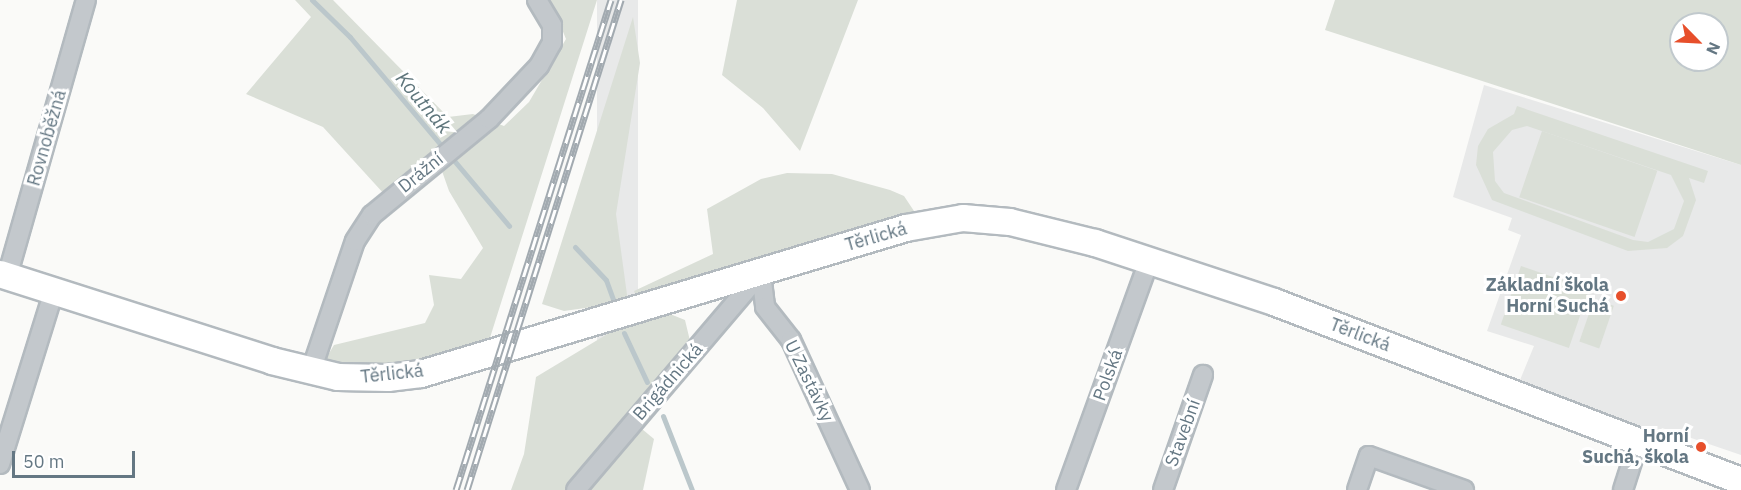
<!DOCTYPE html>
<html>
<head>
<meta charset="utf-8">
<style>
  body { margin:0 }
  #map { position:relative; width:1741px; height:490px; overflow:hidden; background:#fafaf8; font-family:"IBM Plex Sans",sans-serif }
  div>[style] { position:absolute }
  .built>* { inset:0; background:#e8e9e9; transform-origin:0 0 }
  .green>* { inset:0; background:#dadfd7; transform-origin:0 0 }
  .stream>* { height:5px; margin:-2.5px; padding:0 2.5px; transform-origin:2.5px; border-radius:2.5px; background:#bbc7cb }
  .roads { filter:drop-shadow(2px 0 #b3babf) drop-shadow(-2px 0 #b3babf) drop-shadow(0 2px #b3babf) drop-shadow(0 -2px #b3babf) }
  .street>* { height:18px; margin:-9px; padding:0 9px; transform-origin:9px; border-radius:9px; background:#c3c8cc }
  .secondary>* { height:26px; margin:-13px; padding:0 13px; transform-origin:13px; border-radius:13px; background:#fff }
  .rail>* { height:7px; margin-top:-3.5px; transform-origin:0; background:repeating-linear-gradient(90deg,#fff 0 14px,#a2aab0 0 28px); box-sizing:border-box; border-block:2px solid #a2aab0 }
  .dots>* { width:16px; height:16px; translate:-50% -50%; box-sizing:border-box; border:3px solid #fff; border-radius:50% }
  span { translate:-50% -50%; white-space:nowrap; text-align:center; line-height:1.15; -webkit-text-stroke:6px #fff; paint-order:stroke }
  .street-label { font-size:18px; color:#647783 }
  .poi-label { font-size:18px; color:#647783; font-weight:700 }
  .right { translate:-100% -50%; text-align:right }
  .water-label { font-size:20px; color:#5f767c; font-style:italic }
  .north { position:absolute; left:1669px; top:12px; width:60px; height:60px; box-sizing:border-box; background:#fff; border:2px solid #c1c9cd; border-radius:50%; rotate:114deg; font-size:16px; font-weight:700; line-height:24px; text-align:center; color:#647783 }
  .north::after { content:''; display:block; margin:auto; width:21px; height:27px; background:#e74f2b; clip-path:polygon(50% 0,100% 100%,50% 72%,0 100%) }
  .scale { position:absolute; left:12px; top:451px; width:123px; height:27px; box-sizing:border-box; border:3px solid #647783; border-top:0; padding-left:8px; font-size:18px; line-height:21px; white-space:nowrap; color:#647783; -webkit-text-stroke:4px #fff; paint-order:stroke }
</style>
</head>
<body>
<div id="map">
  <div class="built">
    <i style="left:597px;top:0;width:41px;height:514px"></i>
    <i style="clip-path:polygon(1484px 85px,1741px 165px,1741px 455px,1662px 428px,1659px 433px,1520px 380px,1534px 346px,1487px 331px,1521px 235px,1508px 230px,1512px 218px,1453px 197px)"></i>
  </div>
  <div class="green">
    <i style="clip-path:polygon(295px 0,333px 0,448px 117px,473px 114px,504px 126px,529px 102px,566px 39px,550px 0,597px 0,488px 344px,424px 365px,341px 369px,325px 360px,334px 345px,425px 323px,434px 305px,429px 275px,461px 279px,483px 248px,449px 191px,436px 154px,385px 195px,323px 127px,246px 94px,311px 17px)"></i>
    <i style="clip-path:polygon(737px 0,858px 0,800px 151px,763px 108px,722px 75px)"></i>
    <i style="clip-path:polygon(evenodd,1335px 0,1741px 0,1741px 165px,1325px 30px,1335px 0,1681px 24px,1717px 24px,1717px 60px,1681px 60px,1681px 24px)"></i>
    <i style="clip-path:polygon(633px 17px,640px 63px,616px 214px,628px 302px,564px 311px,542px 304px)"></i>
    <i style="clip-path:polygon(evenodd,1517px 106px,1708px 171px,1704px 183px,1689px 178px,1696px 200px,1683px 236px,1667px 248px,1628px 251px,1492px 200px,1476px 165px,1478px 146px,1488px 129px,1514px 114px,1517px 106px,1527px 126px,1671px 175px,1684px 201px,1674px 229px,1648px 242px,1633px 240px,1504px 193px,1495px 181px,1493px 152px,1512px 130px,1527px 126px)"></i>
    <i style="left:1542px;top:131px;width:122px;height:70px;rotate:19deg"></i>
    <i style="clip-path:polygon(787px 173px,832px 174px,890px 190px,904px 196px,916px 214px,637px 299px,634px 291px,713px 254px,707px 209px,761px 179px)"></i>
    <i style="left:1521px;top:266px;width:72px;height:62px;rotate:19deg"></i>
    <i style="left:1594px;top:299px;width:21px;height:45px;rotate:19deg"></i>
    <i style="clip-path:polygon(660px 310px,685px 320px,691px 345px,569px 490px,511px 490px,524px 454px,536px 377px,634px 318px)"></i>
    <i style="clip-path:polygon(642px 429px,654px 439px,643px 490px,589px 490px)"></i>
  </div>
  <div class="stream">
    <i style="left:312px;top:0;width:53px;rotate:44.2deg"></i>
    <i style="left:350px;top:37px;width:247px;rotate:49.9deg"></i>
    <i style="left:575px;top:247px;width:45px;rotate:46.8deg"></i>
    <i style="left:606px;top:280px;width:30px;rotate:70deg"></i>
    <i style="left:624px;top:333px;width:54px;rotate:64.9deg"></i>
    <i style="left:663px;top:416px;width:79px;rotate:68.6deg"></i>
  </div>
  <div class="roads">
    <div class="street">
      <i style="left:761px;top:273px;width:34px;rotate:83deg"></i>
      <i style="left:765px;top:307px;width:42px;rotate:51.8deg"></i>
      <i style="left:791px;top:340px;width:165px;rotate:65.3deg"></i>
      <i style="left:7px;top:277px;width:288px;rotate:-74.1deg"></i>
      <i style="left:311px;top:371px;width:137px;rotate:-71.3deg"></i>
      <i style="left:355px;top:241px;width:31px;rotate:-57deg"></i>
      <i style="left:372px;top:215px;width:151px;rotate:-39.4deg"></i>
      <i style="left:489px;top:119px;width:73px;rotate:-46.7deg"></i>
      <i style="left:539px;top:66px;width:26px;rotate:-61deg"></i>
      <i style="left:552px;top:43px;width:18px;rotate:-90deg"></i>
      <i style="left:552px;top:25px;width:29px;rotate:-121deg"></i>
      <i style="left:0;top:464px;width:181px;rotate:-72.7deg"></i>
      <i style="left:576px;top:490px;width:285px;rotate:-49.6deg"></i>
      <i style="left:1066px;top:490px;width:244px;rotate:-70.1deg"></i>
      <i style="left:1163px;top:490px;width:122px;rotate:-70.8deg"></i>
      <i style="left:1357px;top:490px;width:36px;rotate:-71deg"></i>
      <i style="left:1369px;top:456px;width:101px;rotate:19.7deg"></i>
      <i style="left:1623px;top:490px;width:49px;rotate:-72.3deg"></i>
    </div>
    <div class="secondary">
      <i style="left:0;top:274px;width:286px;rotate:17.7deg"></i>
      <i style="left:272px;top:361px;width:68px;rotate:13.6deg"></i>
      <i style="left:338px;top:377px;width:50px;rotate:1.1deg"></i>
      <i style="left:388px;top:378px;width:33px;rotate:-7deg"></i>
      <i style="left:421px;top:374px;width:506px;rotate:-16.75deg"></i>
      <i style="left:906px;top:228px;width:58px;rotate:-10deg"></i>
      <i style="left:963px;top:218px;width:47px;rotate:4.9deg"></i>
      <i style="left:1010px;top:222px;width:88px;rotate:13.9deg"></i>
      <i style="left:1095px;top:243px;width:188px;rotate:18.2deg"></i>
      <i style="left:1274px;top:302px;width:500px;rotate:20.97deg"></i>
    </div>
  </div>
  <div class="rail">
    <i style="left:456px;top:490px;width:514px;rotate:-72.45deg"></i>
    <i style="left:467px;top:490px;width:514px;rotate:-72.55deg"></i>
  </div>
  <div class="dots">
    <i style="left:1621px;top:296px;background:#e74f2b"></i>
    <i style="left:1701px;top:447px;background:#e74f2b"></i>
  </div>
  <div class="street-label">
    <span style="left:47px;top:138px;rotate:-74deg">Rovnoběžná</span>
    <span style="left:421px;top:173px;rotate:-39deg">Drážní</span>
    <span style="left:876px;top:237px;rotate:-16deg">Těrlická</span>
    <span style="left:1360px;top:335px;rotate:21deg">Těrlická</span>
    <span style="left:392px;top:374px;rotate:-6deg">Těrlická</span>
    <span style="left:1108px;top:375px;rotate:-70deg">Polská</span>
    <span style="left:809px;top:381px;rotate:64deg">U Zastávky</span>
    <span style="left:668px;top:382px;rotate:-49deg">Brigádnická</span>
    <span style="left:1183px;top:433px;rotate:-70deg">Stavební</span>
  </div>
  <div class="poi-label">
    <span class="right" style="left:1609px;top:296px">Základní škola<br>Horní Suchá</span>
    <span class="right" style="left:1689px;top:447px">Horní<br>Suchá, škola</span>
  </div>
  <div class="water-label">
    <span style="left:424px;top:102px;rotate:50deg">Koutnák</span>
  </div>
  <div class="north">N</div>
  <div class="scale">50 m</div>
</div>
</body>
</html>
